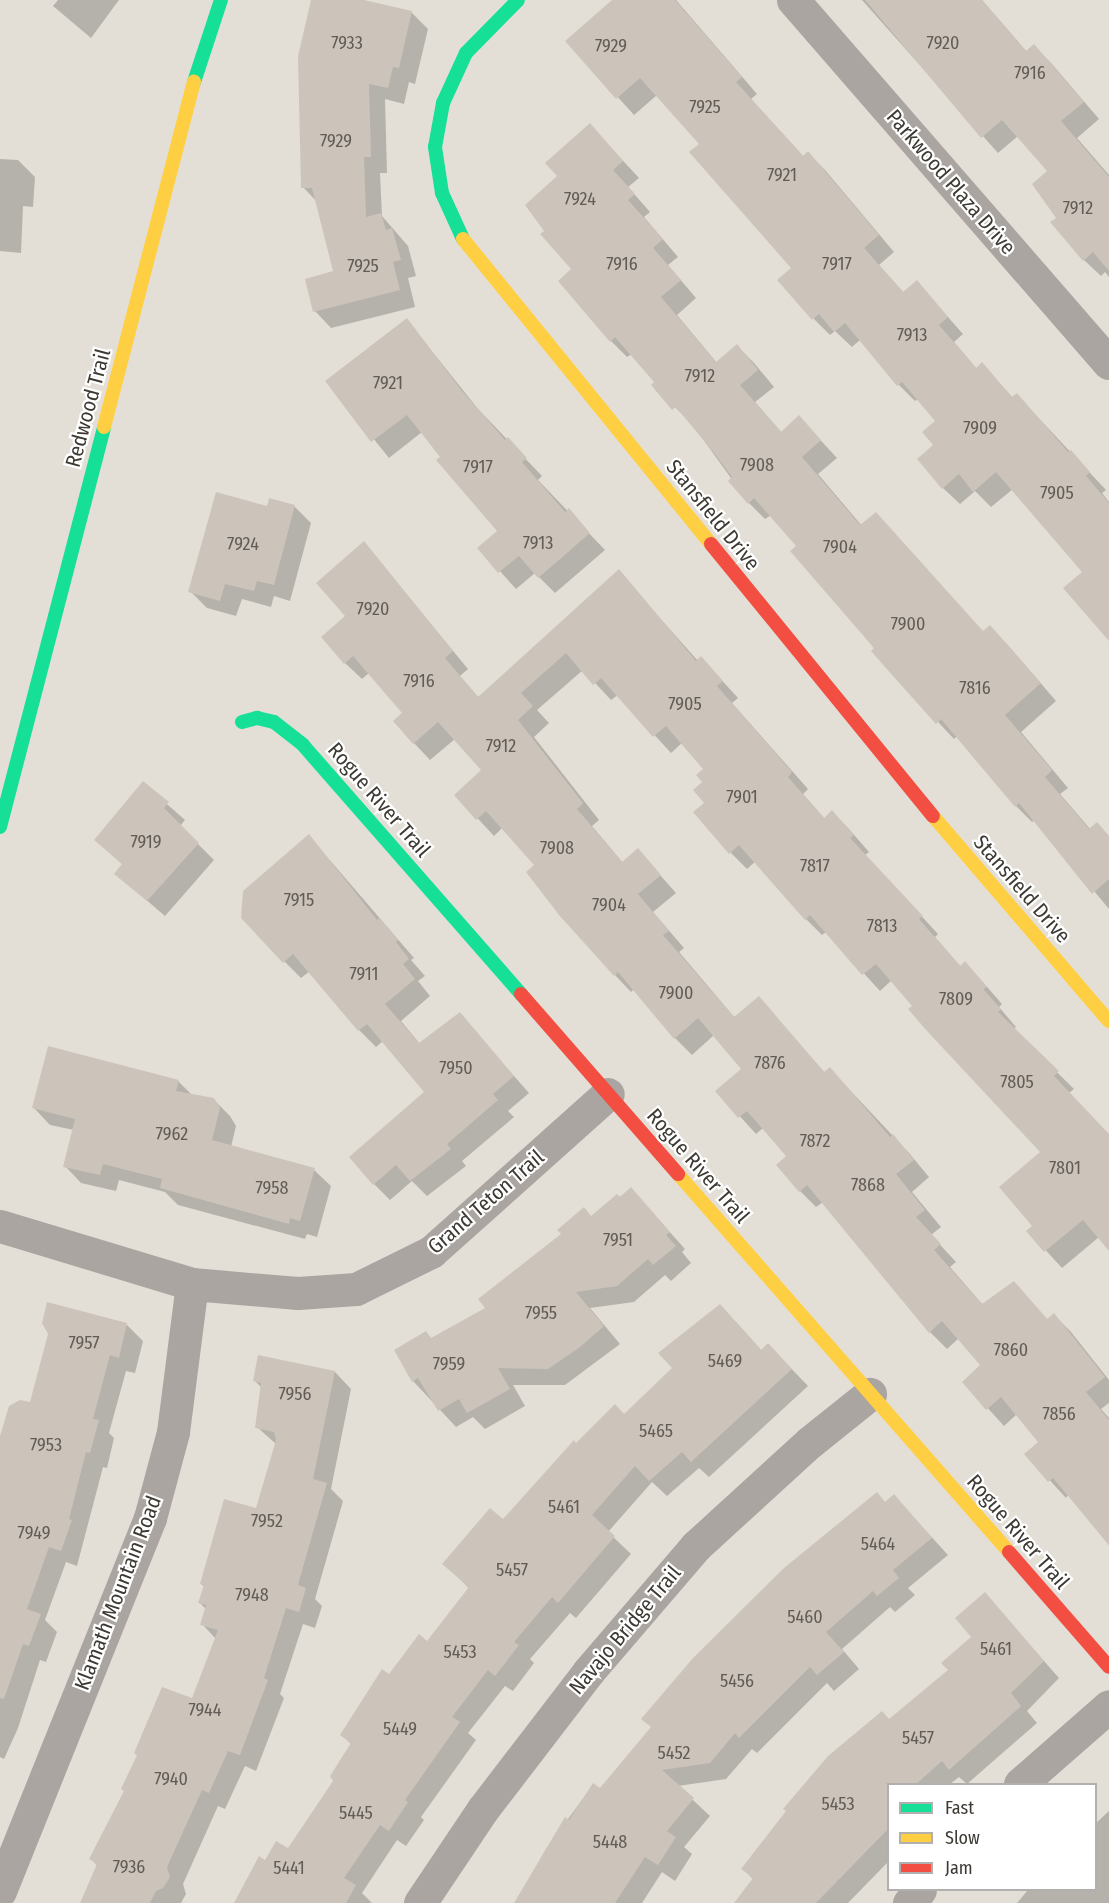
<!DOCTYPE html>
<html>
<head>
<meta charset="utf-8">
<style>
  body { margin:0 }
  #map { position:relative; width:1109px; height:1903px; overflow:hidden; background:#e3dfd7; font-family:"Fira Sans Condensed",sans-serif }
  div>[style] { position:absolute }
  .shadow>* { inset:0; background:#0003 }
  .building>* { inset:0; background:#ccc4bb }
  .street>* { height:33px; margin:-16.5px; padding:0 16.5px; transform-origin:16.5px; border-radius:16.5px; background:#aba5a1 }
  .fast>* { height:14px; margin:-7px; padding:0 7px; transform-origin:7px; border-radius:7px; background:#16e098 }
  .slow>* { height:14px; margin:-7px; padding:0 7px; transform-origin:7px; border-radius:7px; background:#ffcf43 }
  .jam>* { height:14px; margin:-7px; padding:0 7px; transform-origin:7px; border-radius:7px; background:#f24e42 }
  span { translate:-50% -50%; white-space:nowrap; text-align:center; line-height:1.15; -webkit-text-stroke:4.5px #fff; paint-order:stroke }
  .number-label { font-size:18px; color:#615c56 }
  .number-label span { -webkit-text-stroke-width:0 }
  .street-label { font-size:21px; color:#3d3a34 }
  .legend { position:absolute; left:887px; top:1783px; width:210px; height:108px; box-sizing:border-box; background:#fff; border:2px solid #b1b0ae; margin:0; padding:8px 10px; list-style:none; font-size:18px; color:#3d3a34 }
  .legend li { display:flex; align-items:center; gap:12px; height:30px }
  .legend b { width:30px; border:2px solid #b1b0ae }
</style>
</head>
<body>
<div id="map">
  <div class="shadow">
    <i style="clip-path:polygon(58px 0,119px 0,91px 38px,53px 6px)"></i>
    <i style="clip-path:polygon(313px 0,357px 0,411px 12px,428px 29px,415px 84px,409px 82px,404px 104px,385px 99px,387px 173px,380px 173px,382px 216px,408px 246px,416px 276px,408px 278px,415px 307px,331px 328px,315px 311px,335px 272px,317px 202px,303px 187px)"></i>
    <i style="clip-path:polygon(614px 0,676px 0,757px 94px,751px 99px,804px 157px,808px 153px,825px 170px,894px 252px,879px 265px,904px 293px,917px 282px,963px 334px,954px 342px,977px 369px,982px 364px,1013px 398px,1017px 395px,1106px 490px,1102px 493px,1109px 502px,1109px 638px,1084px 572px,1013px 489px,991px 507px,975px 491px,960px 504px,943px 488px,935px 445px,937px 421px,918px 399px,915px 401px,899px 385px,861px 339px,852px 347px,835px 331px,830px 335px,814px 319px,793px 268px,701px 144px,657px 95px,634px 115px,567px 41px)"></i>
    <i style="clip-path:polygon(862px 0,982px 0,1027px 52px,1034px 46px,1051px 63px,1099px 119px,1077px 138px,1109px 175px,1109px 277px,1105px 272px,1101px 276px,1084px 260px,1058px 218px,1049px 171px,1018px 136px,998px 153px)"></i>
    <i style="clip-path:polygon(590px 125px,639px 178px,628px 187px,650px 212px,644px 217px,678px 257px,668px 265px,696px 298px,677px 315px,717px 363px,737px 346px,754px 363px,774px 387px,755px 402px,782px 433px,799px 417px,837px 458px,818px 474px,862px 526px,984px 632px,1006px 643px,1056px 701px,1021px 732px,1068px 788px,1060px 794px,1091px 830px,1097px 824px,1109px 836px,1109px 909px,1035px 820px,1032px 822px,1016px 806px,957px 736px,954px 739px,894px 675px,798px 546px,771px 515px,765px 519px,749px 503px,692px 424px,653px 385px,657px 382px,632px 354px,627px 357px,611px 341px,574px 269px,546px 231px,559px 176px)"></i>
    <i style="clip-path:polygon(0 159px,18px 160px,35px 177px,33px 207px,23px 206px,21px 253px,0 251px)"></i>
    <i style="clip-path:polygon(407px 320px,478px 409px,542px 476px,538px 480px,605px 550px,555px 593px,535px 573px,516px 589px,479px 548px,499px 531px,422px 432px,389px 458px,327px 381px)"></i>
    <i style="clip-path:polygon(295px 507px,311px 523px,290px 601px,274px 596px,271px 607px,242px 599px,236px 616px,207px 608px,190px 591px,268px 508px)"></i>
    <i style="clip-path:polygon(364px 543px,468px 669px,460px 676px,479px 698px,619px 572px,698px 661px,717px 675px,738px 698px,732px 703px,808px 789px,803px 794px,825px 819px,832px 813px,849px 829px,869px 852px,865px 855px,938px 934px,935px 937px,961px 967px,965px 963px,981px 980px,1002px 1004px,999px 1007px,1016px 1027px,1013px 1029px,1074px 1089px,1069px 1093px,1109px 1136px,1109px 1249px,1099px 1237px,1062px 1268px,1028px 1231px,1034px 1227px,1042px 1153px,892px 980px,880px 991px,826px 932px,822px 935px,806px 919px,756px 861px,747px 869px,730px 852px,706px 803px,705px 770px,682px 743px,671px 753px,618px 695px,611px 700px,583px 670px,537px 710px,549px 723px,534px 737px,599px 820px,592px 826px,623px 863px,638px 850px,676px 893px,653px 912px,684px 948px,679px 952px,735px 1018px,759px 998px,825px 1073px,830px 1069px,909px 1153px,929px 1177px,912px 1192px,941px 1227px,931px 1235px,956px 1262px,950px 1267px,983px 1305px,1014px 1283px,1048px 1320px,1054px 1315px,1071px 1332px,1109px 1380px,1109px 1403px,1101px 1409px,1109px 1418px,1109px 1545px,1068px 1495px,1066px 1498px,1026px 1454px,1040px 1442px,1017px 1414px,1004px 1426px,964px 1382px,982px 1366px,959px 1338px,947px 1349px,930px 1332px,823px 1202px,816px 1207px,800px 1191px,788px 1156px,763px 1128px,756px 1134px,717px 1091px,743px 1069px,714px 1035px,692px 1055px,675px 1038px,634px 989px,631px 992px,615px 975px,536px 866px,503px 827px,494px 836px,456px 795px,483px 771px,455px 739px,430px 760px,414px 743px,404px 713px,369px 673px,362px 679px,345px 663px,347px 616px)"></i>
    <i style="clip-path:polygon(143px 783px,185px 820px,180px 826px,214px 860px,165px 916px,116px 874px,123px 865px,96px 840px)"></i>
    <i style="clip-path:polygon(309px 836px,414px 958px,411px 960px,425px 976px,418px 981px,430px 996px,401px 1021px,420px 1044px,459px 1014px,529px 1093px,508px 1111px,514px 1117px,462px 1161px,466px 1166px,427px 1196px,412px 1181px,390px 1200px,374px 1184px,427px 1092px,383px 1041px,376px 1047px,359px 1030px,310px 971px,301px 978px,284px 961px)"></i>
    <i style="clip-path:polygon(178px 1081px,192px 1095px,213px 1099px,230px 1116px,236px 1126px,231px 1147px,314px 1170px,331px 1186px,317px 1237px,307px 1234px,305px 1239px,178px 1205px,165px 1192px,119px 1180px,116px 1191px,81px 1183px,65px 1166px,74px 1130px,50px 1125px,34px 1108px)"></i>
    <i style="clip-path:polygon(631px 1189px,685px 1249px,682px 1252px,691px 1263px,671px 1281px,665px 1275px,634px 1302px,590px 1308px,620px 1344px,565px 1385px,513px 1385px,525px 1406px,485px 1429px,473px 1417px,456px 1427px,413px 1381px,426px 1333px,432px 1339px,487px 1308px,591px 1217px)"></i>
    <i style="clip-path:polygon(736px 1322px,762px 1351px,785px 1362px,808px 1386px,709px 1477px,699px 1468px,667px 1496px,652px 1482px,608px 1532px,631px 1554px,576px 1618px,570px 1613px,530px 1659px,534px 1663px,513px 1691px,505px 1686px,468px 1733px,476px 1740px,421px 1817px,424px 1820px,406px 1846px,397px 1840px,362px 1893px,372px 1903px,235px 1903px,259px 1858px,266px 1862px,288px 1850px,335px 1781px,352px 1745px,342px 1735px,389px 1676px,427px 1643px,470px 1589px,444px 1564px,503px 1521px,576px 1445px,625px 1415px)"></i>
    <i style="clip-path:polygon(127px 1325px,143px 1341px,135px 1373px,126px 1371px,109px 1433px,114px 1438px,107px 1468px,103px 1467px,77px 1566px,66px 1562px,45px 1620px,57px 1632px,46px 1662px,40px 1660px,18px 1728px,4px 1759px,0 1757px,0 1442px,31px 1404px)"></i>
    <i style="clip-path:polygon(335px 1372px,351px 1389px,331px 1489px,343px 1501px,315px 1599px,322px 1606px,315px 1628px,303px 1624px,280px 1694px,284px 1698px,256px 1771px,245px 1766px,225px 1809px,218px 1806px,183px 1884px,186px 1894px,181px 1903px,81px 1903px,98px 1866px,91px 1859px,193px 1700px,216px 1639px,202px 1624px,206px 1609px,200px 1603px,205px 1587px,201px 1584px,257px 1510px,276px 1444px,257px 1427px,262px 1388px,254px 1380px)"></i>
    <i style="clip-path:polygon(894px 1496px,948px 1555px,908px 1588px,915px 1595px,895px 1612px,890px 1607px,842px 1649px,859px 1669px,834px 1691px,827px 1683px,757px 1753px,752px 1749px,726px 1779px,678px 1786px,710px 1816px,684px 1847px,692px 1854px,675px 1881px,662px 1872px,642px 1903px,516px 1903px,546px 1849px,593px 1785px,600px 1790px)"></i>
    <i style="clip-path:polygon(985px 1594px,1059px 1678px,1027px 1711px,1037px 1723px,967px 1784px,959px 1777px,950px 1784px,888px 1784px,888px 1862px,848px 1903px,736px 1903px,754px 1880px,743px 1869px,890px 1720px,950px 1670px,973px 1637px)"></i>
    <i style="clip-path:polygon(1109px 1811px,1109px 1903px,1017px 1903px,1028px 1890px,1096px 1890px,1096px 1823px)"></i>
  </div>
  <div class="building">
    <i style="clip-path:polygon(311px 0,364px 0,412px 11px,399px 68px,393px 67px,388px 88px,369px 84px,371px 157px,364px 157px,366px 217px,381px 213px,386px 230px,392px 228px,401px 260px,393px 262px,400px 290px,313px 312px,305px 279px,333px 271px,312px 188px,301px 188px,298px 56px)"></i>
    <i style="clip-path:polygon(612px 0,675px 0,742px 77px,736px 82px,803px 156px,808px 151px,879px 235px,864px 248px,903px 292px,917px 280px,948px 317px,939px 325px,976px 368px,982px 362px,1012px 397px,1017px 393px,1068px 452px,1071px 450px,1090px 472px,1086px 476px,1109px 503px,1109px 641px,1063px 588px,1082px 572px,996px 472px,973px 492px,959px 474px,942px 489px,917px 459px,933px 445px,922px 432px,935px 421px,902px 382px,897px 386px,845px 323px,834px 332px,819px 314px,812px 320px,777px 280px,791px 268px,689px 152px,699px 144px,640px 78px,616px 99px,565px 41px)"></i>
    <i style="clip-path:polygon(865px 0,982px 0,1026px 51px,1034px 44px,1084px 102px,1061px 121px,1109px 177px,1109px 271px,1093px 252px,1083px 261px,1050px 222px,1056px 218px,1032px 184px,1047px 171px,1002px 120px,981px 138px)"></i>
    <i style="clip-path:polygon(590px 123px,623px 161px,613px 170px,635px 194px,628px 200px,663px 239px,653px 248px,681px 280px,661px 297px,716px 362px,737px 344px,758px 370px,740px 385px,781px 432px,799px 415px,821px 440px,802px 457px,860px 525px,876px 512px,983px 631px,990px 625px,1041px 683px,1005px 715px,1052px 770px,1045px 777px,1089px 829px,1097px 822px,1109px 836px,1109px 879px,1092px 894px,1019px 803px,1015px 807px,941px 719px,936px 724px,893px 676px,871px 651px,874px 648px,790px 551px,796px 546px,754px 498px,748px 504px,728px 481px,732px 477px,714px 453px,676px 407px,672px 410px,651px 385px,654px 382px,615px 337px,610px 342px,558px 281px,571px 269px,540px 234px,544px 231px,525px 205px,557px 176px,545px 163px)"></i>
    <i style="clip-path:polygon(407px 318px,462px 391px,505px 440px,508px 437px,527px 458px,522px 462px,565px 512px,569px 508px,590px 533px,538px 578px,519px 556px,498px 573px,477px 548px,497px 531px,436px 460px,440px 457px,407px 415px,371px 442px,325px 381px)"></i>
    <i style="clip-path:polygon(216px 492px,267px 506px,269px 498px,295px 505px,274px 585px,257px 581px,254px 591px,225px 584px,220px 601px,188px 592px)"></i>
    <i style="clip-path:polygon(364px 541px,453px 651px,445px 658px,478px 697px,619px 569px,696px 661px,701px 656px,723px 681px,717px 686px,792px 772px,788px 777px,824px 818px,832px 810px,854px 835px,850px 838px,923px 916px,919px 919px,960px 966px,965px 961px,987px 987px,983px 989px,1001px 1009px,998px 1012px,1059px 1071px,1054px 1076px,1109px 1134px,1109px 1251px,1083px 1220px,1044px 1252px,1026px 1231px,1032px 1226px,999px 1187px,1040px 1152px,927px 1031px,908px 1009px,912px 1006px,876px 964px,862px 975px,810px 915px,805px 920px,739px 845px,729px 854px,693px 812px,704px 803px,693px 790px,702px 782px,696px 775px,703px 769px,666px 726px,653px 737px,601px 678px,593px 685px,566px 653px,521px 693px,533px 706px,518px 720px,583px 803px,577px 809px,622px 862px,638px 848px,661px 875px,638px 894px,669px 931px,663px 935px,734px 1017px,759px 996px,824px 1072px,830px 1067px,890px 1137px,893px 1134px,914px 1160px,896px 1174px,925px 1210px,916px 1217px,941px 1244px,934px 1250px,982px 1304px,1014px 1281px,1047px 1319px,1054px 1313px,1105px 1377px,1086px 1392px,1109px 1420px,1109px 1545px,1053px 1478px,1048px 1482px,1024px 1454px,1038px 1442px,1001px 1397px,986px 1410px,962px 1382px,980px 1365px,942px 1321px,929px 1333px,807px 1185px,799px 1192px,776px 1165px,786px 1156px,747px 1111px,738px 1118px,715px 1091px,741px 1069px,698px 1018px,674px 1039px,618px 972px,614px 976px,559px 915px,526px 872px,534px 865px,486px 811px,476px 820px,454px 795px,481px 770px,438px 722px,413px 744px,393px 721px,402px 713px,353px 656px,344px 664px,321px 637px,345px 616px,316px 583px)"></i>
    <i style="clip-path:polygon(143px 781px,169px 802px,164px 808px,199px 843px,147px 901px,114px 874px,122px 864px,94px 840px)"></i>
    <i style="clip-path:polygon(309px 834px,377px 920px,380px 918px,398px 940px,396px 942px,409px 959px,403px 964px,415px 979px,385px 1004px,419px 1043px,460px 1012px,514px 1076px,493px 1094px,498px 1100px,447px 1144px,451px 1149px,410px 1181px,396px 1165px,373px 1185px,349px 1157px,424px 1092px,367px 1024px,358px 1031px,293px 954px,283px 963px,241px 918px,243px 891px)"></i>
    <i style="clip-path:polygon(48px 1046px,179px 1080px,176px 1091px,214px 1098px,220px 1108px,212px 1140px,315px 1168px,300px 1221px,290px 1218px,289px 1224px,160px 1188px,162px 1179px,103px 1164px,100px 1175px,63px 1167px,75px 1119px,32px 1108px)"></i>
    <i style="clip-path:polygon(631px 1187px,670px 1232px,666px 1235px,676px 1246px,653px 1265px,648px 1259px,617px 1286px,576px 1292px,604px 1326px,580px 1347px,548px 1369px,498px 1368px,510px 1389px,467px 1413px,459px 1399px,438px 1411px,418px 1378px,412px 1382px,394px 1350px,426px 1331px,431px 1338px,485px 1308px,478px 1299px,561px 1234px,557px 1230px,584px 1207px,591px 1216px,617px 1194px,620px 1197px)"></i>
    <i style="clip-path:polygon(47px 1302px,127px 1323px,119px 1358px,110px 1355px,93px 1419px,99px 1420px,90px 1453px,86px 1452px,69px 1519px,72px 1520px,61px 1551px,49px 1547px,27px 1609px,41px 1614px,29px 1646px,23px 1644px,4px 1699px,0 1698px,0 1436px,9px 1406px,20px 1400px,30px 1402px,48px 1334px,42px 1323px)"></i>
    <i style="clip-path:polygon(720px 1304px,761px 1350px,768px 1343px,792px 1369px,691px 1462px,682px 1452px,649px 1481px,635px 1466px,592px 1515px,615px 1536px,558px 1603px,552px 1597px,514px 1642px,519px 1645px,495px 1676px,488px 1670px,452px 1717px,460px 1722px,405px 1800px,408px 1802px,389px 1831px,380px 1825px,344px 1878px,356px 1885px,346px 1903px,234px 1903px,259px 1856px,265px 1860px,276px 1841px,288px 1848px,333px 1781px,330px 1776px,351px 1743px,340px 1735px,382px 1669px,389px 1674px,419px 1634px,427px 1641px,469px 1587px,442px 1564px,490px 1508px,503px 1519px,574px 1440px,576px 1443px,615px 1404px,624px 1414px,672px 1368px,658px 1353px)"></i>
    <i style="clip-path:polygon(258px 1355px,335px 1371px,313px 1479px,327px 1483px,298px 1585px,306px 1588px,299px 1612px,286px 1608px,264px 1678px,268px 1680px,240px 1755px,228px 1751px,209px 1793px,202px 1790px,167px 1867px,170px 1877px,163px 1888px,156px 1891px,150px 1903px,80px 1903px,97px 1864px,89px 1859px,124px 1791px,121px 1789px,137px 1755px,134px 1753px,162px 1687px,192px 1698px,218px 1630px,200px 1625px,206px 1605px,198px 1603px,204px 1585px,200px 1584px,224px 1499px,256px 1508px,276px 1440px,274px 1432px,255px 1428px,261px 1383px,253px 1381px)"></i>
    <i style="clip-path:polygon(877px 1492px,885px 1502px,894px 1494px,932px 1538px,893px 1570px,899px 1578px,877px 1596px,873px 1591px,826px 1632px,844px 1652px,817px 1675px,810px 1667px,739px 1738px,735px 1733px,710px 1763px,662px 1770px,694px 1798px,667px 1831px,676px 1837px,658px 1865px,645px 1857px,615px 1903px,514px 1903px,565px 1817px,569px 1820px,593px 1783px,600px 1788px,651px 1727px,641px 1719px,693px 1658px,784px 1568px)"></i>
    <i style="clip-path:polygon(985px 1592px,1044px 1661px,1011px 1693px,1021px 1706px,949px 1770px,942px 1761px,915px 1785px,888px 1785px,888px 1829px,816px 1903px,734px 1903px,753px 1878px,741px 1869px,786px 1811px,783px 1809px,828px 1756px,882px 1711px,889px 1719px,948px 1670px,941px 1663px,971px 1637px,955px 1618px)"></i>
  </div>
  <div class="street">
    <i style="left:793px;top:0;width:481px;rotate:49deg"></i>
    <i style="left:0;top:1226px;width:201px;rotate:16.8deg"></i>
    <i style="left:192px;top:1284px;width:106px;rotate:4.9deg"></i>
    <i style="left:298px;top:1293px;width:58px;rotate:-3.9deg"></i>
    <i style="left:356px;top:1289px;width:84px;rotate:-26.3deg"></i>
    <i style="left:431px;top:1252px;width:237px;rotate:-41.8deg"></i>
    <i style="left:1020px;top:1784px;width:118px;rotate:-41.2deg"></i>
    <i style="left:0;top:1891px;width:402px;rotate:-68.1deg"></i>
    <i style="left:150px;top:1518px;width:89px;rotate:-75deg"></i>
    <i style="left:173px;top:1432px;width:149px;rotate:-82.7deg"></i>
    <i style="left:420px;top:1903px;width:113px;rotate:-56.2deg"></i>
    <i style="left:483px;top:1809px;width:173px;rotate:-52.5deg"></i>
    <i style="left:588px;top:1672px;width:166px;rotate:-49.4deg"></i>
    <i style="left:696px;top:1546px;width:154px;rotate:-42.4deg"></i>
    <i style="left:810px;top:1442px;width:77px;rotate:-38.7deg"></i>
    <i style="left:909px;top:1903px;width:17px;rotate:-50deg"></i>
  </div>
  <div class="fast">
    <i style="left:194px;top:82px;width:86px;rotate:-71.8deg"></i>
    <i style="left:463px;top:239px;width:51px;rotate:-114.5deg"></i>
    <i style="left:442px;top:193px;width:47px;rotate:-98.7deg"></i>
    <i style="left:435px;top:147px;width:45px;rotate:-79.7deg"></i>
    <i style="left:443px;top:103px;width:55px;rotate:-65.3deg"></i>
    <i style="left:466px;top:53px;width:74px;rotate:-45.5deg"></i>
    <i style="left:242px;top:722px;width:16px;rotate:-15deg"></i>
    <i style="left:257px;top:718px;width:17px;rotate:13deg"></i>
    <i style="left:274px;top:722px;width:37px;rotate:38deg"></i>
    <i style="left:303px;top:745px;width:331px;rotate:48.8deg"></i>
    <i style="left:0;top:827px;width:413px;rotate:-75.4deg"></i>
  </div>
  <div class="slow">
    <i style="left:463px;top:239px;width:393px;rotate:50.9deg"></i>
    <i style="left:104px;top:427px;width:357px;rotate:-75.4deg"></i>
    <i style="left:933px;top:816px;width:270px;rotate:49.4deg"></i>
    <i style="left:678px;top:1174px;width:502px;rotate:48.79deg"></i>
  </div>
  <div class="jam">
    <i style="left:711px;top:544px;width:351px;rotate:50.8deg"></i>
    <i style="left:521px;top:994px;width:239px;rotate:48.9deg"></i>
    <i style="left:1009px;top:1552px;width:152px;rotate:49deg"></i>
  </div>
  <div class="number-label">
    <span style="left:347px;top:43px">7933</span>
    <span style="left:943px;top:43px">7920</span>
    <span style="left:611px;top:46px">7929</span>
    <span style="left:1030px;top:73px">7916</span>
    <span style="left:705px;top:107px">7925</span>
    <span style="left:336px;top:141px">7929</span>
    <span style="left:782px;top:175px">7921</span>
    <span style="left:580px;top:199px">7924</span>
    <span style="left:1078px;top:208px">7912</span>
    <span style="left:622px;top:264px">7916</span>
    <span style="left:837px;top:264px">7917</span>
    <span style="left:363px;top:266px">7925</span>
    <span style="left:912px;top:335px">7913</span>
    <span style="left:700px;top:376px">7912</span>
    <span style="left:388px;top:383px">7921</span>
    <span style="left:980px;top:428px">7909</span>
    <span style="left:757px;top:465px">7908</span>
    <span style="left:478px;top:467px">7917</span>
    <span style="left:1057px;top:493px">7905</span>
    <span style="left:538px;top:543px">7913</span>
    <span style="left:243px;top:544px">7924</span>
    <span style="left:840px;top:547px">7904</span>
    <span style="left:373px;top:609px">7920</span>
    <span style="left:908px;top:624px">7900</span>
    <span style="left:419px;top:681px">7916</span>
    <span style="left:975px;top:688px">7816</span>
    <span style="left:685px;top:704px">7905</span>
    <span style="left:501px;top:746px">7912</span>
    <span style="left:742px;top:797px">7901</span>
    <span style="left:146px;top:842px">7919</span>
    <span style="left:557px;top:848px">7908</span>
    <span style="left:815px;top:866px">7817</span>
    <span style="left:299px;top:900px">7915</span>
    <span style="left:609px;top:905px">7904</span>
    <span style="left:882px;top:926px">7813</span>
    <span style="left:364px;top:974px">7911</span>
    <span style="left:676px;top:993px">7900</span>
    <span style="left:956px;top:999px">7809</span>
    <span style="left:770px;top:1063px">7876</span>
    <span style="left:456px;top:1068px">7950</span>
    <span style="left:1017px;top:1082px">7805</span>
    <span style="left:172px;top:1134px">7962</span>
    <span style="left:815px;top:1141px">7872</span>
    <span style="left:1065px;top:1168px">7801</span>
    <span style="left:868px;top:1185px">7868</span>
    <span style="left:272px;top:1188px">7958</span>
    <span style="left:618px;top:1240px">7951</span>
    <span style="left:541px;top:1313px">7955</span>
    <span style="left:84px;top:1343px">7957</span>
    <span style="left:1011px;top:1350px">7860</span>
    <span style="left:725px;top:1361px">5469</span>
    <span style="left:449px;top:1364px">7959</span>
    <span style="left:295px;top:1394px">7956</span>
    <span style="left:1059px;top:1414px">7856</span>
    <span style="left:656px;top:1431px">5465</span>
    <span style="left:46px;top:1445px">7953</span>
    <span style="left:564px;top:1507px">5461</span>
    <span style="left:267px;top:1521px">7952</span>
    <span style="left:34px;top:1533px">7949</span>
    <span style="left:878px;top:1544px">5464</span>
    <span style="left:512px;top:1570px">5457</span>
    <span style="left:252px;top:1595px">7948</span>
    <span style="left:805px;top:1617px">5460</span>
    <span style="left:996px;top:1649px">5461</span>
    <span style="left:460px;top:1652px">5453</span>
    <span style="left:737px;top:1681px">5456</span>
    <span style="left:205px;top:1710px">7944</span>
    <span style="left:400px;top:1729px">5449</span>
    <span style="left:918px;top:1738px">5457</span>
    <span style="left:674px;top:1753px">5452</span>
    <span style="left:171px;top:1779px">7940</span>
    <span style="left:838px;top:1804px">5453</span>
    <span style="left:356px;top:1813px">5445</span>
    <span style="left:610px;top:1842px">5448</span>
    <span style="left:129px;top:1867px">7936</span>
    <span style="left:289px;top:1868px">5441</span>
  </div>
  <div class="street-label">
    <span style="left:951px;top:182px;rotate:49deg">Parkwood Plaza Drive</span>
    <span style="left:88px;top:408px;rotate:-75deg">Redwood Trail</span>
    <span style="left:713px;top:515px;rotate:51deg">Stansfield Drive</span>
    <span style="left:379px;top:800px;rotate:49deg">Rogue River Trail</span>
    <span style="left:1022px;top:889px;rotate:49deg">Stansfield Drive</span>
    <span style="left:698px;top:1166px;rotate:49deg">Rogue River Trail</span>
    <span style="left:486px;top:1202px;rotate:-41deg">Grand Teton Trail</span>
    <span style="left:1018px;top:1532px;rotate:49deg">Rogue River Trail</span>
    <span style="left:118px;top:1593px;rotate:-69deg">Klamath Mountain Road</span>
    <span style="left:625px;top:1630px;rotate:-50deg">Navajo Bridge Trail</span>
  </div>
  <ul class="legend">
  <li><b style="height:8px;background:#16e098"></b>Fast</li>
  <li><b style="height:8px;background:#ffcf43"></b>Slow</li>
  <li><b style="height:8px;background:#f24e42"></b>Jam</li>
  </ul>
</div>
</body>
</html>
